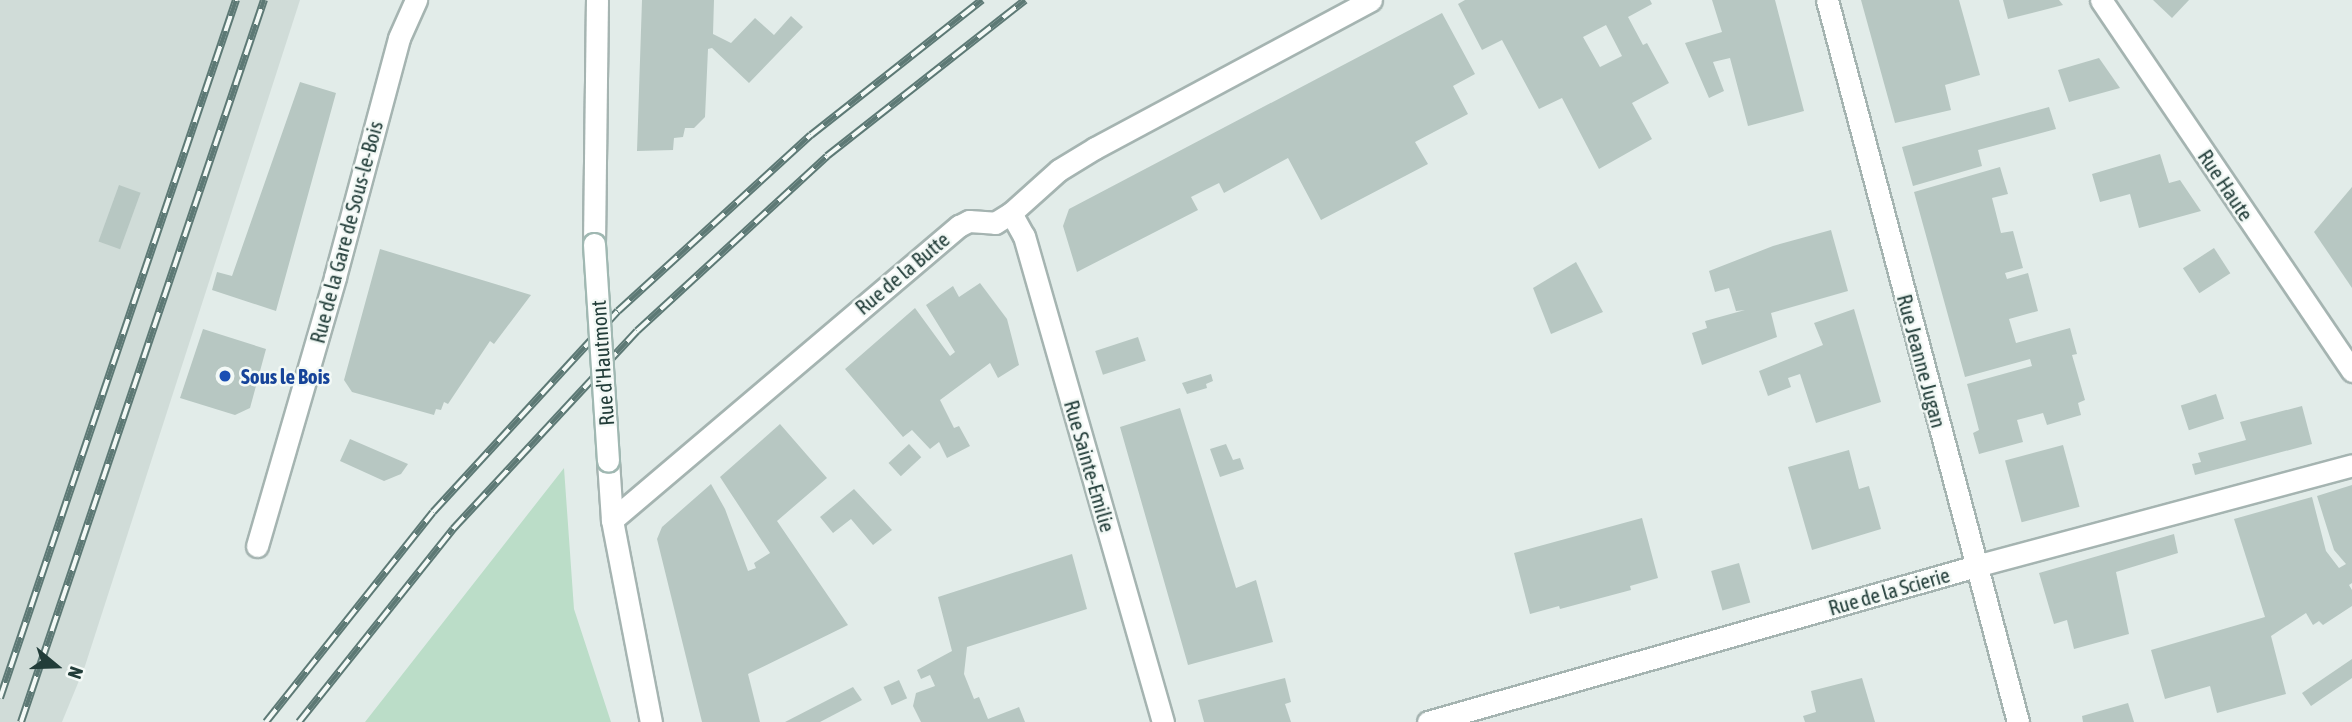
<!DOCTYPE html>
<html>
<head>
<meta charset="utf-8">
<style>
  body { margin:0 }
  #map { position:relative; width:2352px; height:722px; overflow:hidden; background:#e2ece9; font-family:"Asap Condensed",sans-serif }
  div>[style] { position:absolute }
  .built>* { inset:0; background:#d0dcd8 }
  .green>* { inset:0; background:#bbddc8 }
  .building>* { inset:0; background:#b7c7c2; transform-origin:0 0 }
  .roads { filter:drop-shadow(2px 0 #a5b4b1) drop-shadow(-2px 0 #a5b4b1) drop-shadow(0 2px #a5b4b1) drop-shadow(0 -2px #a5b4b1) }
  .street>* { height:21px; margin:-10.5px; padding:0 10.5px; transform-origin:10.5px; border-radius:10.5px; background:#fff }
  .secondary>* { height:21px; margin:-10.5px; padding:0 10.5px; transform-origin:10.5px; border-radius:10.5px; background:#fff }
  .rail>* { height:8px; margin-top:-4px; transform-origin:0; background:repeating-linear-gradient(90deg,#f3f9f6 0 16px,#5d7975 0 32px); box-sizing:border-box; border-block:2px solid #5d7975 }
  .bridges { filter:drop-shadow(2px 0 #a0b8b2) drop-shadow(-2px 0 #a0b8b2) drop-shadow(0 2px #a0b8b2) drop-shadow(0 -2px #a0b8b2) }
  .secondary-bridge>* { height:21px; margin:-10.5px; padding:0 10.5px; transform-origin:10.5px; border-radius:10.5px; background:#fff }
  .dots>* { width:19px; height:19px; translate:-50% -50%; box-sizing:border-box; border:4px solid #f3f9f6; border-radius:50% }
  span { translate:-50% -50%; white-space:nowrap; text-align:center; line-height:1.15; -webkit-text-stroke:5px #f3f9f6; paint-order:stroke }
  .street-label { font-size:21px; color:#223d39 }
  .transit-label { font-size:21px; color:#164399; font-weight:700 }
  .left { translate:0 -50%; text-align:left }
  .north { position:absolute; left:21px; top:631px; width:70px; height:70px; -webkit-text-stroke:5px #f3f9f6; paint-order:stroke; rotate:109deg; font-size:19px; font-weight:700; line-height:28px; text-align:center; color:#223d39 }
  .north::after { content:''; display:block; margin:auto; width:24px; height:32px; background:#223d39; clip-path:polygon(50% 0,100% 100%,50% 72%,0 100%) }
</style>
</head>
<body>
<div id="map">
  <div class="built">
    <i style="clip-path:polygon(0 0,300px 0,85px 666px,62px 722px,0 722px)"></i>
  </div>
  <div class="green">
    <i style="clip-path:polygon(564px 468px,574px 609px,611px 722px,365px 722px)"></i>
  </div>
  <div class="building">
    <i style="clip-path:polygon(642px 0,714px 0,713px 34px,731px 43px,755px 18px,774px 35px,791px 16px,803px 27px,749px 83px,712px 48px,708px 49px,705px 117px,694px 128px,685px 128px,683px 137px,674px 138px,673px 150px,637px 151px)"></i>
    <i style="clip-path:polygon(evenodd,1465px 0,1650px 0,1652px 4px,1628px 17px,1643px 45px,1647px 43px,1669px 83px,1632px 103px,1652px 139px,1599px 169px,1562px 98px,1539px 109px,1502px 40px,1482px 50px,1458px 4px,1465px 0,1606px 25px,1622px 56px,1600px 67px,1583px 37px,1606px 25px)"></i>
    <i style="clip-path:polygon(1712px 0,1775px 0,1804px 111px,1748px 126px,1730px 58px,1713px 62px,1724px 91px,1709px 98px,1685px 43px,1722px 32px)"></i>
    <i style="clip-path:polygon(1861px 0,1959px 0,1980px 75px,1945px 85px,1951px 110px,1895px 123px)"></i>
    <i style="clip-path:polygon(2003px 0,2059px 0,2063px 5px,2008px 19px)"></i>
    <i style="clip-path:polygon(2153px 0,2189px 0,2172px 18px)"></i>
    <i style="clip-path:polygon(1442px 13px,1475px 74px,1453px 86px,1468px 114px,1415px 142px,1428px 164px,1321px 220px,1288px 158px,1224px 193px,1219px 183px,1191px 197px,1198px 210px,1077px 272px,1063px 226px,1069px 209px)"></i>
    <i style="clip-path:polygon(2099px 58px,2120px 88px,2069px 102px,2058px 70px)"></i>
    <i style="clip-path:polygon(300px 82px,336px 93px,276px 311px,212px 290px,217px 272px,232px 276px)"></i>
    <i style="clip-path:polygon(2049px 107px,2056px 129px,1978px 150px,1982px 166px,1913px 186px,1902px 147px)"></i>
    <i style="clip-path:polygon(2160px 154px,2169px 183px,2180px 180px,2201px 211px,2139px 228px,2130px 194px,2100px 202px,2092px 174px)"></i>
    <i style="clip-path:polygon(2000px 167px,2008px 194px,1992px 198px,2001px 233px,2013px 231px,2023px 268px,2005px 273px,2007px 279px,2028px 273px,2038px 311px,2009px 319px,2016px 343px,2070px 328px,2077px 354px,2072px 355px,2085px 400px,2078px 403px,2081px 415px,2047px 425px,2043px 413px,2017px 420px,2023px 442px,1979px 454px,1973px 433px,1979px 430px,1967px 384px,2032px 366px,2030px 359px,1965px 377px,1914px 192px)"></i>
    <i style="left:119px;top:185px;width:23px;height:60px;rotate:20deg"></i>
    <i style="clip-path:polygon(2352px 187px,2352px 288px,2314px 232px)"></i>
    <i style="clip-path:polygon(1831px 230px,1848px 291px,1771px 313px,1777px 337px,1702px 365px,1692px 333px,1707px 328px,1705px 321px,1745px 310px,1736px 311px,1729px 288px,1715px 292px,1709px 271px,1773px 246px)"></i>
    <i style="left:2214px;top:248px;width:30px;height:37px;rotate:57deg"></i>
    <i style="clip-path:polygon(380px 249px,531px 295px,494px 344px,490px 341px,448px 404px,444px 402px,441px 410px,436px 409px,434px 415px,352px 392px,344px 380px)"></i>
    <i style="clip-path:polygon(1576px 262px,1603px 312px,1551px 334px,1533px 288px)"></i>
    <i style="clip-path:polygon(980px 283px,1007px 319px,1019px 365px,998px 378px,990px 363px,940px 400px,954px 428px,959px 426px,970px 446px,947px 458px,939px 442px,930px 449px,912px 430px,903px 437px,845px 369px,915px 308px,950px 356px,955px 352px,926px 305px,953px 286px,959px 297px)"></i>
    <i style="clip-path:polygon(1854px 309px,1881px 402px,1816px 423px,1800px 374px,1788px 378px,1791px 387px,1768px 396px,1759px 371px,1823px 345px,1814px 323px)"></i>
    <i style="clip-path:polygon(203px 329px,266px 349px,250px 408px,235px 415px,180px 398px)"></i>
    <i style="left:1138px;top:337px;width:25px;height:45px;rotate:72deg"></i>
    <i style="clip-path:polygon(1211px 374px,1213px 381px,1206px 384px,1207px 388px,1187px 394px,1182px 383px)"></i>
    <i style="left:2216px;top:394px;width:26px;height:37px;rotate:72deg"></i>
    <i style="clip-path:polygon(2302px 406px,2312px 444px,2195px 475px,2192px 464px,2201px 462px,2198px 453px,2246px 440px,2240px 422px)"></i>
    <i style="clip-path:polygon(1180px 408px,1236px 588px,1256px 580px,1273px 642px,1188px 665px,1120px 427px)"></i>
    <i style="clip-path:polygon(780px 424px,827px 478px,777px 521px,848px 625px,748px 674px,760px 722px,702px 722px,657px 539px,662px 527px,711px 484px,725px 509px,748px 571px,756px 568px,754px 563px,770px 553px,720px 477px)"></i>
    <i style="clip-path:polygon(350px 439px,408px 464px,401px 474px,384px 481px,340px 461px)"></i>
    <i style="left:909px;top:444px;width:18px;height:28px;rotate:47deg"></i>
    <i style="clip-path:polygon(1226px 444px,1233px 460px,1240px 458px,1244px 469px,1220px 477px,1210px 449px)"></i>
    <i style="left:2063px;top:445px;width:64px;height:60px;rotate:75deg"></i>
    <i style="clip-path:polygon(1849px 450px,1859px 489px,1869px 486px,1881px 529px,1812px 550px,1788px 467px)"></i>
    <i style="clip-path:polygon(2352px 485px,2352px 583px,2349px 585px,2352px 590px,2352px 606px,2323px 625px,2319px 621px,2313px 625px,2306px 613px,2271px 636px,2286px 694px,2217px 713px,2210px 686px,2165px 699px,2151px 650px,2265px 617px,2234px 519px,2312px 497px,2326px 551px,2339px 568px,2346px 564px,2334px 550px,2317px 496px)"></i>
    <i style="clip-path:polygon(854px 489px,892px 530px,873px 545px,851px 519px,833px 533px,820px 517px)"></i>
    <i style="clip-path:polygon(1642px 518px,1658px 578px,1630px 586px,1631px 590px,1560px 609px,1559px 606px,1530px 614px,1514px 553px)"></i>
    <i style="clip-path:polygon(2174px 534px,2178px 553px,2116px 572px,2129px 634px,2074px 649px,2067px 620px,2054px 624px,2039px 573px)"></i>
    <i style="clip-path:polygon(1072px 554px,1087px 609px,967px 647px,964px 674px,974px 699px,979px 697px,988px 719px,1019px 707px,1025px 722px,921px 722px,913px 706px,916px 693px,935px 686px,930px 675px,921px 679px,917px 670px,952px 651px,938px 597px)"></i>
    <i style="left:1739px;top:563px;width:41px;height:29px;rotate:74deg"></i>
    <i style="clip-path:polygon(2352px 659px,2352px 678px,2311px 706px,2302px 693px)"></i>
    <i style="clip-path:polygon(1285px 678px,1291px 702px,1285px 704px,1291px 722px,1204px 722px,1198px 700px)"></i>
    <i style="clip-path:polygon(1862px 678px,1875px 722px,1805px 722px,1803px 716px,1816px 712px,1811px 691px)"></i>
    <i style="left:899px;top:680px;width:20px;height:17px;rotate:66deg"></i>
    <i style="clip-path:polygon(853px 687px,862px 700px,820px 722px,785px 722px)"></i>
    <i style="clip-path:polygon(2128px 703px,2134px 722px,2083px 722px,2082px 716px)"></i>
  </div>
  <div class="roads">
    <div class="street">
      <i style="left:1827px;top:0;width:747px;rotate:75.18deg"></i>
      <i style="left:2101px;top:0;width:448px;rotate:55.9deg"></i>
      <i style="left:1011px;top:213px;width:26px;rotate:61deg"></i>
      <i style="left:1024px;top:236px;width:505px;rotate:74.04deg"></i>
      <i style="left:612px;top:520px;width:455px;rotate:-40.3deg"></i>
      <i style="left:959px;top:226px;width:11px;rotate:-27deg"></i>
      <i style="left:969px;top:221px;width:26px;rotate:4deg"></i>
      <i style="left:995px;top:223px;width:19px;rotate:-32deg"></i>
      <i style="left:1011px;top:213px;width:64px;rotate:-41.9deg"></i>
      <i style="left:1059px;top:170px;width:42px;rotate:-31.4deg"></i>
      <i style="left:1095px;top:148px;width:313px;rotate:-28.2deg"></i>
      <i style="left:257px;top:546px;width:280px;rotate:-73.8deg"></i>
      <i style="left:335px;top:277px;width:247px;rotate:-75deg"></i>
      <i style="left:399px;top:38px;width:42px;rotate:-65.9deg"></i>
      <i style="left:1428px;top:722px;width:570px;rotate:-15.89deg"></i>
      <i style="left:1976px;top:566px;width:389px;rotate:-15deg"></i>
    </div>
    <div class="secondary">
      <i style="left:594px;top:244px;width:244px;rotate:-89.3deg"></i>
      <i style="left:608px;top:461px;width:59px;rotate:86.1deg"></i>
      <i style="left:612px;top:520px;width:206px;rotate:79.1deg"></i>
    </div>
  </div>
  <div class="rail">
    <i style="left:0;top:698px;width:737px;rotate:-71.32deg"></i>
    <i style="left:21px;top:722px;width:762px;rotate:-71.4deg"></i>
    <i style="left:266px;top:722px;width:268px;rotate:-51.5deg"></i>
    <i style="left:433px;top:512px;width:273px;rotate:-47.4deg"></i>
    <i style="left:618px;top:311px;width:261px;rotate:-42.4deg"></i>
    <i style="left:811px;top:135px;width:218px;rotate:-38.3deg"></i>
    <i style="left:299px;top:722px;width:247px;rotate:-51.4deg"></i>
    <i style="left:453px;top:529px;width:270px;rotate:-47.1deg"></i>
    <i style="left:637px;top:331px;width:258px;rotate:-42.6deg"></i>
    <i style="left:827px;top:156px;width:252px;rotate:-38.2deg"></i>
  </div>
  <div class="bridges">
    <div class="secondary-bridge">
      <i style="left:594px;top:244px;width:217px;rotate:86.3deg"></i>
    </div>
  </div>
  <div class="dots">
    <i style="left:225px;top:376px;background:#1a4fb4"></i>
  </div>
  <div class="street-label">
    <span style="left:2226px;top:185px;rotate:56deg">Rue Haute</span>
    <span style="left:346px;top:232px;rotate:-75deg">Rue de la Gare de Sous-le-Bois</span>
    <span style="left:902px;top:273px;rotate:-40deg">Rue de la Butte</span>
    <span style="left:1922px;top:361px;rotate:75deg">Rue Jeanne Jugan</span>
    <span style="left:602px;top:363px;rotate:-94deg">Rue d'Hautmont</span>
    <span style="left:1090px;top:466px;rotate:74deg">Rue Sainte-Emilie</span>
    <span style="left:1889px;top:591px;rotate:-16deg">Rue de la Scierie</span>
  </div>
  <div class="transit-label">
    <span class="left" style="left:241px;top:376px">Sous le Bois</span>
  </div>
  <div class="north">N</div>
</div>
</body>
</html>
